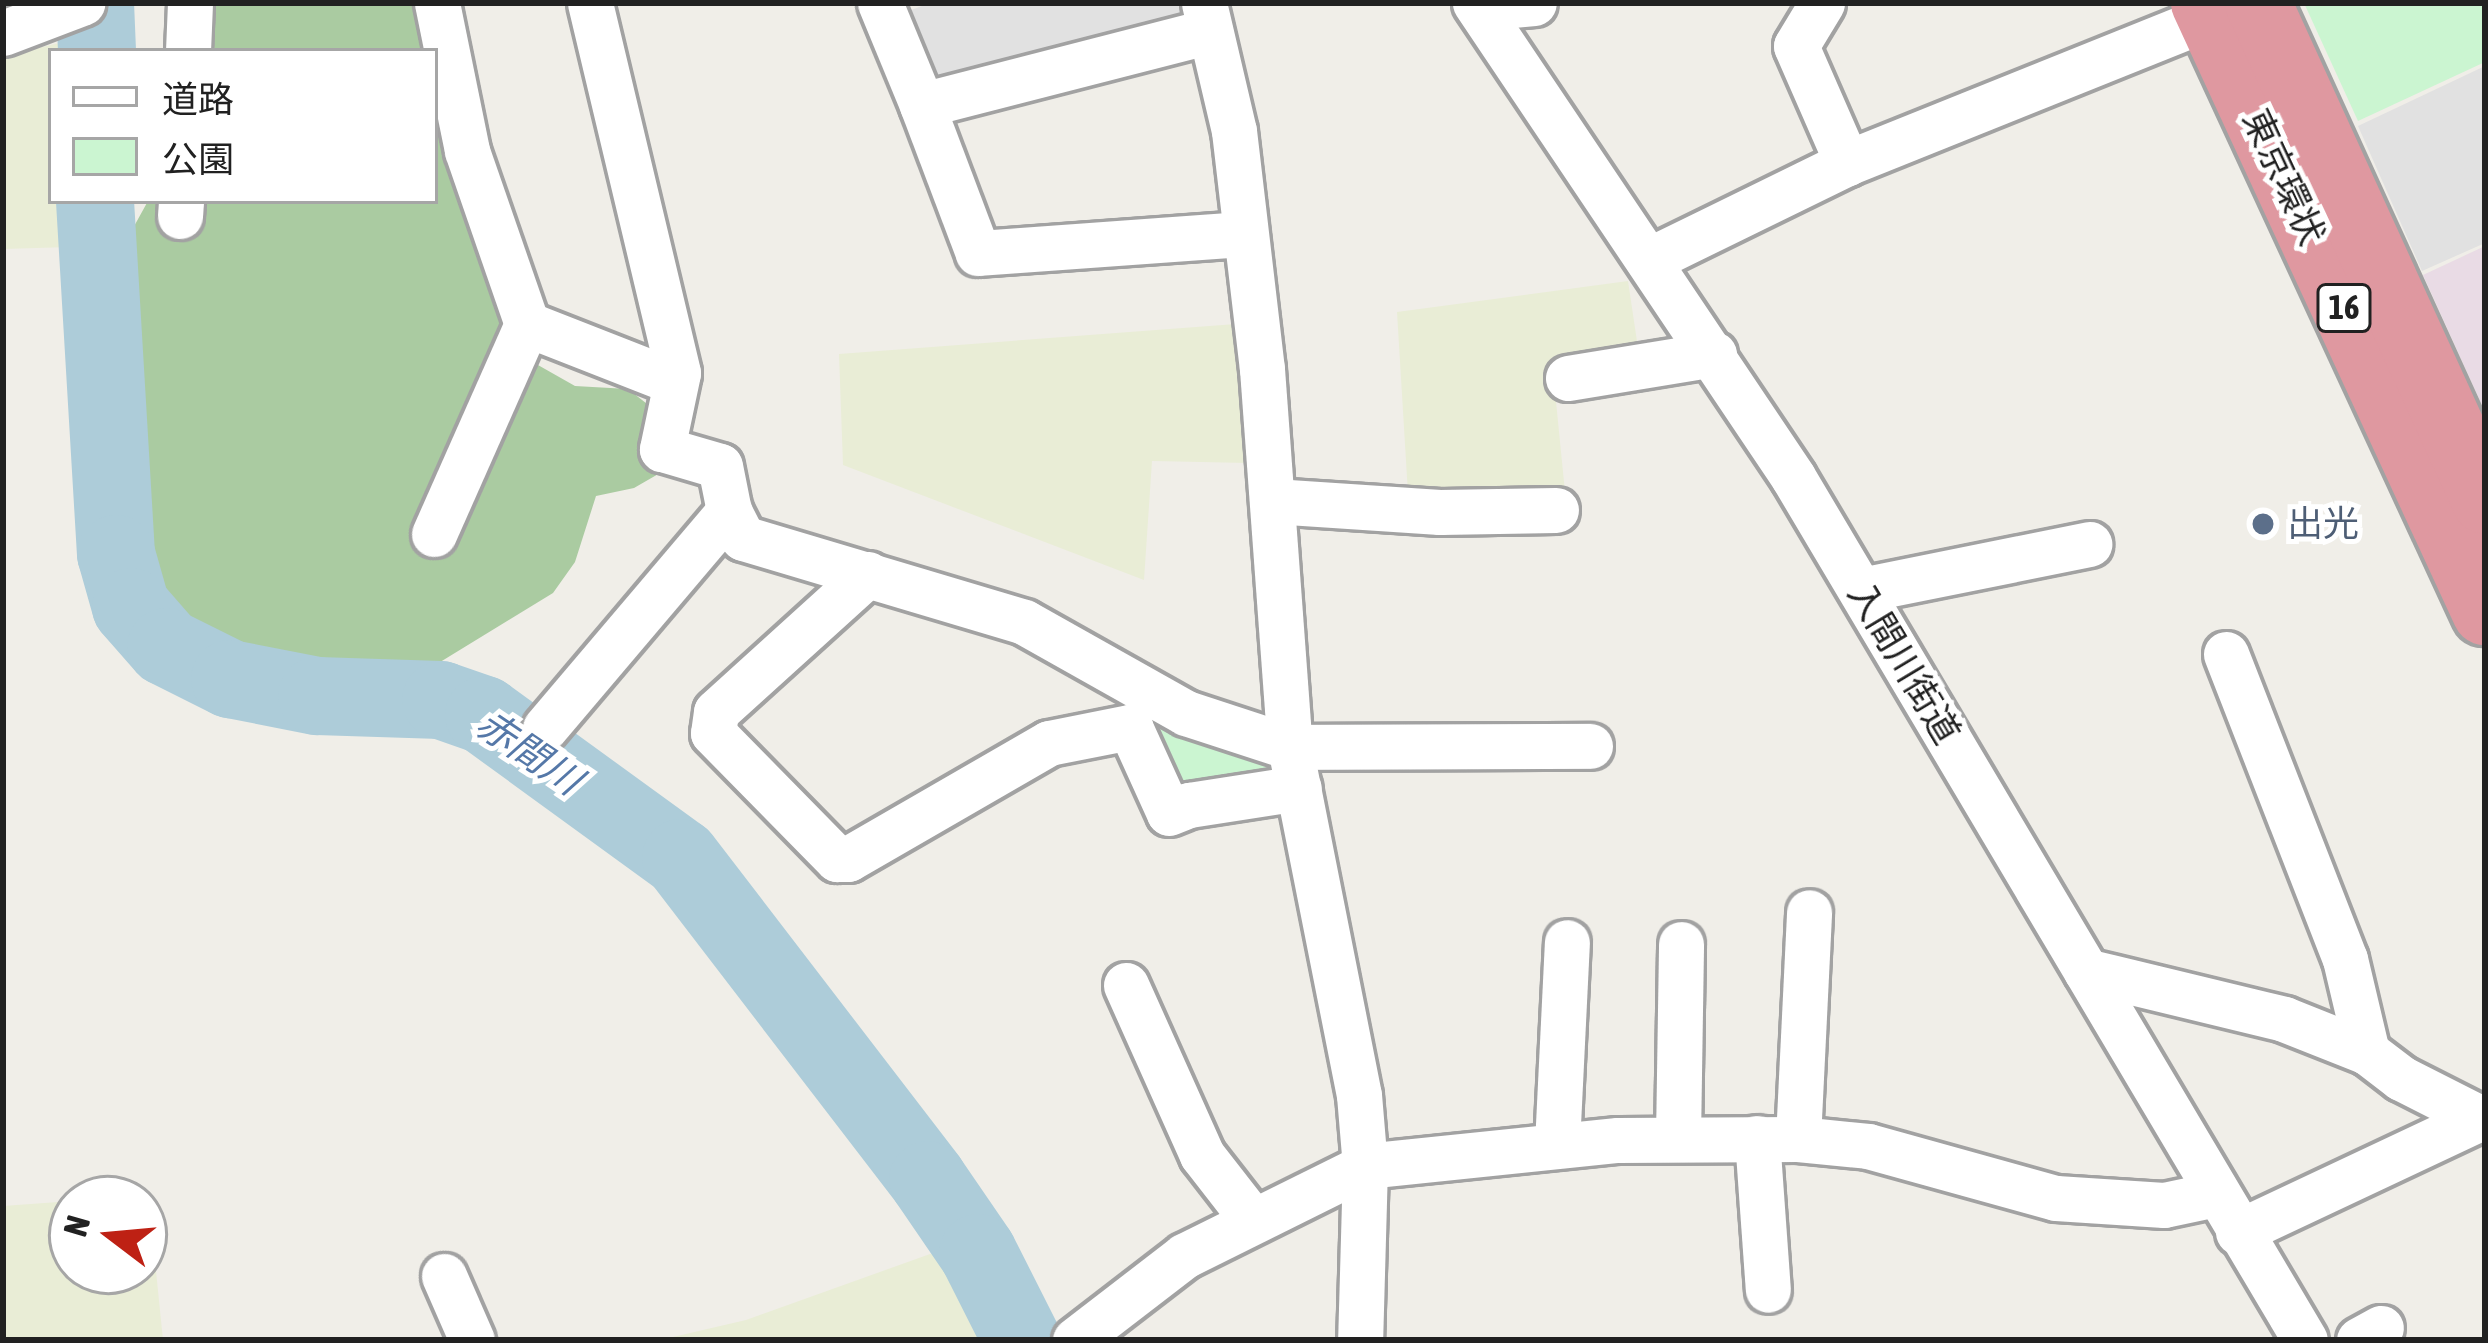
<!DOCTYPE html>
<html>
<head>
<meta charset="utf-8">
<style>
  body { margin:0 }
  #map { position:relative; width:2488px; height:1343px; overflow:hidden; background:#f0eee8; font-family:"Asap Condensed","Noto Sans JP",sans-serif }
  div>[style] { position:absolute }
  .industrial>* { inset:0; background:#e9dbe5 }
  .farmland>* { inset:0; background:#e9edd6 }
  .forest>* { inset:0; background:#aacba1; transform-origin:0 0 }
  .park>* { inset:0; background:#cbf5d1 }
  .parking>* { inset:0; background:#e1e1e1 }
  .river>* { height:78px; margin:-39px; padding:0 39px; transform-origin:39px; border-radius:39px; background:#adccd9 }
  .roads { filter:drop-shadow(3px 0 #a2a2a2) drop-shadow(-3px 0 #a2a2a2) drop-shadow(0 3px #a2a2a2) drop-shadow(0 -3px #a2a2a2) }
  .minor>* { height:45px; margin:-22.5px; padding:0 22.5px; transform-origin:22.5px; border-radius:22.5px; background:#fff }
  .highway>* { height:66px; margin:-33px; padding:0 33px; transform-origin:33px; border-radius:33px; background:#df98a0 }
  .dots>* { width:33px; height:33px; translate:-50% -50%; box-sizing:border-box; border:6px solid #fff; border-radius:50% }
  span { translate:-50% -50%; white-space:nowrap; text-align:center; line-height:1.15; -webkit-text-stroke:10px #fff; paint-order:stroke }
  .shield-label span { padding:3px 9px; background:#fff; border:3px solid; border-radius:9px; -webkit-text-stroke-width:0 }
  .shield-label { font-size:33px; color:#212121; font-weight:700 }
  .street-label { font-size:36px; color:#212121 }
  .service-label { font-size:36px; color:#4e5e75 }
  .left { translate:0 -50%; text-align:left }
  .water-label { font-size:39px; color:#5578a8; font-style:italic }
  .frame { position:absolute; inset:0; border:6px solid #212121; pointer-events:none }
  .legend { position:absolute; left:48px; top:48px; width:390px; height:156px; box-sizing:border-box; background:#fff; border:3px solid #a6a6a6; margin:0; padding:15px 21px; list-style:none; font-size:36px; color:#212121 }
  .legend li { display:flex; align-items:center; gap:24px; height:60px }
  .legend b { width:60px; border:3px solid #a6a6a6 }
  .north { position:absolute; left:48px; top:1175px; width:120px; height:120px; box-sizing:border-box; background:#fff; border:3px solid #a6a6a6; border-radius:50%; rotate:286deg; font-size:33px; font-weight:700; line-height:48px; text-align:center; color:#212121 }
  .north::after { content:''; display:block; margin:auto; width:42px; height:54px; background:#be2114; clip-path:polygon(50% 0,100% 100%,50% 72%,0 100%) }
</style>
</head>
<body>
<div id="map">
  <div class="industrial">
    <i style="clip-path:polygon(2485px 246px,2485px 412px,2423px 275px)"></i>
  </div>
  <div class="farmland">
    <i style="clip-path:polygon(68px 41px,71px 51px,51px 51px,51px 201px,72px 201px,70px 247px,3px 249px,3px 56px)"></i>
    <i style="clip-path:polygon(1628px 281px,1638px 348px,1552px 361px,1565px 492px,1408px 494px,1397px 312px)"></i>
    <i style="clip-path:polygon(1236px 324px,1249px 463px,1152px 461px,1144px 580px,843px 465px,839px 354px)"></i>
    <i style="clip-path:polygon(72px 1201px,72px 1271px,144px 1271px,144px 1249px,156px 1271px,163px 1340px,3px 1340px,3px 1206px)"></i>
    <i style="clip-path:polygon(944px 1249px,992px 1340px,660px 1340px,746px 1320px)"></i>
  </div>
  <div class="forest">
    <i style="left:174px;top:3px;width:248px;height:48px"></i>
    <i style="clip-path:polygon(435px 59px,515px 352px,575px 386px,628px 389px,665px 418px,667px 469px,634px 488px,596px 496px,575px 562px,553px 593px,401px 686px,328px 689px,238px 672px,192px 653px,153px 618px,127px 564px,130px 520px,110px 296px,127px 239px,148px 201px,435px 201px)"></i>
  </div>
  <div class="park">
    <i style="clip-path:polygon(2304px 3px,2485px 3px,2485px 62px,2358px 121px)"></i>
    <i style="clip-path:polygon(1149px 713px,1277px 755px,1258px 783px,1170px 786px)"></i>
  </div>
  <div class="parking">
    <i style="clip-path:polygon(930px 3px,1181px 3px,1185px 24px,949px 84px,926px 75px,903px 13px)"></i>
    <i style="clip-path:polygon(2485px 66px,2485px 243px,2422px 271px,2358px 126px)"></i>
  </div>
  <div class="river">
    <i style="left:95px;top:3px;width:48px;rotate:87.6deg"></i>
    <i style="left:95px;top:201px;width:354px;rotate:86.6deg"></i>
    <i style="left:116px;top:554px;width:55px;rotate:74.2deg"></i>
    <i style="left:131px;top:607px;width:53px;rotate:48.8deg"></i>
    <i style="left:166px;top:647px;width:72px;rotate:26.6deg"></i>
    <i style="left:230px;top:679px;width:89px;rotate:11.1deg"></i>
    <i style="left:317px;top:696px;width:124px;rotate:1.8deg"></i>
    <i style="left:441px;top:700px;width:46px;rotate:19.2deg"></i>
    <i style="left:484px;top:715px;width:243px;rotate:36deg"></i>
    <i style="left:681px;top:858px;width:406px;rotate:52.5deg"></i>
    <i style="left:928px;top:1180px;width:88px;rotate:55.6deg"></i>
    <i style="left:978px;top:1253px;width:97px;rotate:63.2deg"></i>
  </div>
  <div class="roads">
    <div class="minor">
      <i style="left:437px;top:3px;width:151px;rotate:78.5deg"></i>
      <i style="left:467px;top:151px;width:183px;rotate:70.9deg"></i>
      <i style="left:527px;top:324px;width:159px;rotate:21.4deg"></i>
      <i style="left:590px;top:3px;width:380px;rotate:76.6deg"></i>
      <i style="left:678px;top:373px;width:78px;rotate:101.9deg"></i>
      <i style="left:662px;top:449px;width:60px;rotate:16.3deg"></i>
      <i style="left:720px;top:466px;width:46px;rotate:78.7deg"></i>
      <i style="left:729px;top:511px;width:30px;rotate:63deg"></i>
      <i style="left:743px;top:538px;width:293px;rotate:16.6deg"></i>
      <i style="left:1024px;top:622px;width:186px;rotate:29.3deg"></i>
      <i style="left:1186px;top:713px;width:109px;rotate:18.1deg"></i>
      <i style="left:1290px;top:747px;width:300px;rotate:-0.2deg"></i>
      <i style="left:880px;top:3px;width:110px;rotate:67.6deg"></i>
      <i style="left:1204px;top:3px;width:131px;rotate:76.8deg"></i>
      <i style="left:1234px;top:131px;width:240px;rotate:83.3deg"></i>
      <i style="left:1262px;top:369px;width:379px;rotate:85.8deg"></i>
      <i style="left:1290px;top:747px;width:355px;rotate:78.8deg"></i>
      <i style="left:1359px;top:1095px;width:71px;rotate:85.2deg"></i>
      <i style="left:1365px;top:1166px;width:174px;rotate:91.6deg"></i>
      <i style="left:1475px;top:3px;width:571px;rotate:56.14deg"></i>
      <i style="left:1793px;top:477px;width:1003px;rotate:59.32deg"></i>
      <i style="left:1822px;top:3px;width:50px;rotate:121.2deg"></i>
      <i style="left:1796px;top:46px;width:128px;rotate:66.4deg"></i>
      <i style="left:1479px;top:8px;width:55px;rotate:-5.2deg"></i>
      <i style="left:1210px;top:31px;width:297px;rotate:165.6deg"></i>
      <i style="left:922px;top:105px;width:158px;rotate:69.3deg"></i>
      <i style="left:978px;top:253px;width:267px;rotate:-4.1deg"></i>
      <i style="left:3px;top:33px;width:85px;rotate:-20.8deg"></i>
      <i style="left:188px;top:51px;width:48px;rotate:-87.6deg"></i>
      <i style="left:180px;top:216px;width:15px;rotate:-86deg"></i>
      <i style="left:1649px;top:260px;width:220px;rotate:-26.1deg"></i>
      <i style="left:1847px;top:163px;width:391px;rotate:-21.9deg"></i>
      <i style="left:1568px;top:378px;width:148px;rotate:-9.3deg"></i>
      <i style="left:1273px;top:501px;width:167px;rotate:3.8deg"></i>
      <i style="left:1440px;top:512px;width:116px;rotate:-1deg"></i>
      <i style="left:434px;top:534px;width:230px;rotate:-66.1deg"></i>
      <i style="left:868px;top:574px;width:205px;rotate:137.8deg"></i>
      <i style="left:716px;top:712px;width:21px;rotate:98deg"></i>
      <i style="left:713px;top:733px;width:177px;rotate:45.5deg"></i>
      <i style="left:837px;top:859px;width:11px"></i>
      <i style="left:848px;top:859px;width:232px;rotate:-30deg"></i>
      <i style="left:1049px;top:743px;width:83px;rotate:-11.2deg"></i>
      <i style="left:1130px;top:727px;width:94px;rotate:65.6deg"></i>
      <i style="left:1169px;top:813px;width:22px;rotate:-22deg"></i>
      <i style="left:1189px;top:805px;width:111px;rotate:-8.8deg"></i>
      <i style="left:1861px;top:590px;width:233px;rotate:-11.4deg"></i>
      <i style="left:2226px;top:654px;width:327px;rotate:68.7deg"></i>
      <i style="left:2345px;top:959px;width:96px;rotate:76.7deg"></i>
      <i style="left:545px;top:728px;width:285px;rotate:-49.7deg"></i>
      <i style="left:2086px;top:971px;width:204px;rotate:13.6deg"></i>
      <i style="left:2284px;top:1019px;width:89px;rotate:21.7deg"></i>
      <i style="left:2367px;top:1052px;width:43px;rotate:37.4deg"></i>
      <i style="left:2401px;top:1078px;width:89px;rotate:26.9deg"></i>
      <i style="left:1126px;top:985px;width:186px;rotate:65.9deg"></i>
      <i style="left:1202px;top:1155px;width:80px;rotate:52.1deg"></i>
      <i style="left:1678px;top:1138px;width:194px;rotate:-89.1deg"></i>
      <i style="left:1757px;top:1138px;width:152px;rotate:85.9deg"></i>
      <i style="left:1798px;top:1139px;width:227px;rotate:-87.2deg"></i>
      <i style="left:1557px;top:1145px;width:203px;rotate:-87.2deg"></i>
      <i style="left:2238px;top:1232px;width:273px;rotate:-25.2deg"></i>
      <i style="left:444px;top:1276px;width:70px;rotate:66.4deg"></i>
      <i style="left:1075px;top:1340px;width:138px;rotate:-37.6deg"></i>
      <i style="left:1184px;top:1256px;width:202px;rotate:-26.4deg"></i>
      <i style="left:1365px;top:1166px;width:254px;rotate:-5.9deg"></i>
      <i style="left:1618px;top:1140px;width:180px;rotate:-0.3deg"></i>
      <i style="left:1798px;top:1139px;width:70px;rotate:5.7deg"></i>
      <i style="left:1868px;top:1146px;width:195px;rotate:15.5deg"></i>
      <i style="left:2056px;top:1198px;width:108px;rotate:3.7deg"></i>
      <i style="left:2164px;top:1205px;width:53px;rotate:-11.9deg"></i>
      <i style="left:2359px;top:1340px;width:25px;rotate:-29deg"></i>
    </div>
    <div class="highway">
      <i style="left:2204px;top:3px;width:671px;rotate:65.23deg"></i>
      <i style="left:2258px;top:3px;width:547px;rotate:65.5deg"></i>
    </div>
  </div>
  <div class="dots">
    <i style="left:2263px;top:524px;background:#5c6f8a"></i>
  </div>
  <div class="shield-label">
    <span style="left:2344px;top:308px">16</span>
  </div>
  <div class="street-label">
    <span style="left:2284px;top:177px;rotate:65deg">東京環状</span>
    <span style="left:1904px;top:663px;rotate:59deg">入間川街道</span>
  </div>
  <div class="service-label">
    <span class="left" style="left:2287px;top:524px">出光</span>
  </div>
  <div class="water-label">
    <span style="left:529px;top:752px;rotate:34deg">赤間川</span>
  </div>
  <div class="frame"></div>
  <ul class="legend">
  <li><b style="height:15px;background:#fff"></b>道路</li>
  <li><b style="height:33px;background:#cbf5d1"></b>公園</li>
  </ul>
  <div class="north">N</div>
</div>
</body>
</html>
